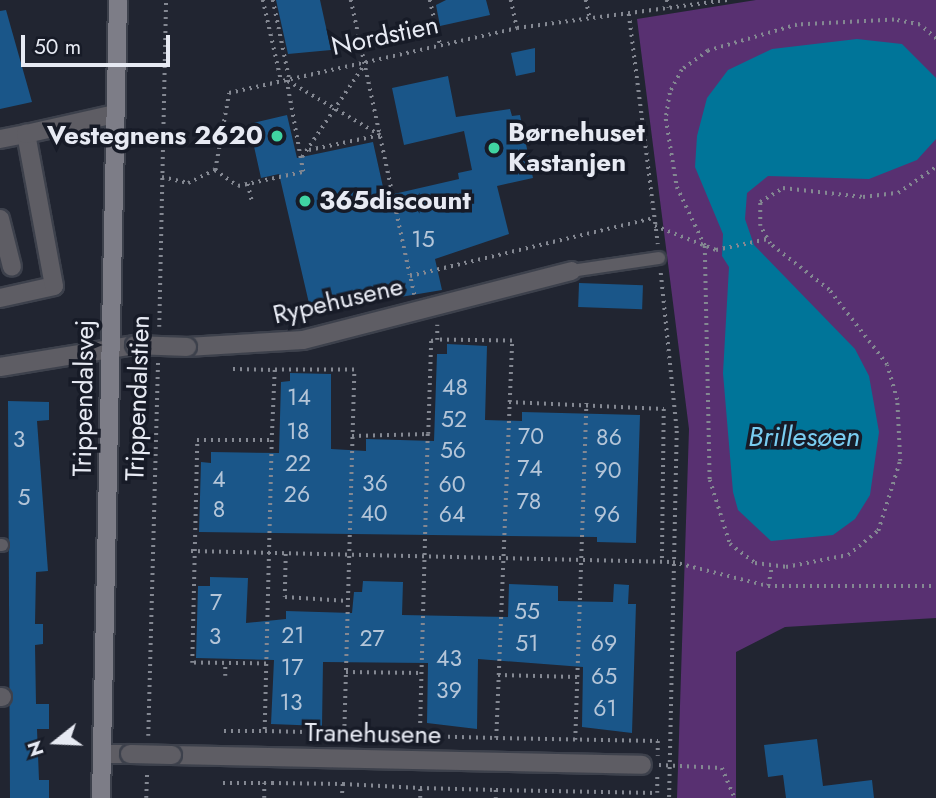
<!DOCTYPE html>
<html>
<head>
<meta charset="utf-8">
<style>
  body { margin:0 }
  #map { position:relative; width:936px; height:798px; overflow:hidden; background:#212531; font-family:Jost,sans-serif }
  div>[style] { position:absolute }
  .green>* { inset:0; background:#583071 }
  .water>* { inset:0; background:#007599 }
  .building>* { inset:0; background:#1a5689; transform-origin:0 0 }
  .path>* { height:3.5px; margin-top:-1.75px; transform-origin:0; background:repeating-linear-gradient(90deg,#848892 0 2px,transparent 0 7px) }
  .roads { filter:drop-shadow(2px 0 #3d414c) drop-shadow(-2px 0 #3d414c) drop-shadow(0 2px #3d414c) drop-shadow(0 -2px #3d414c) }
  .lane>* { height:12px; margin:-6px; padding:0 6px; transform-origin:6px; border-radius:6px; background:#5e5d64 }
  .street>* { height:18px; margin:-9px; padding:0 9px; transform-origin:9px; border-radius:9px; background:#5e5d64 }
  .secondary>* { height:18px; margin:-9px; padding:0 9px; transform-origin:9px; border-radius:9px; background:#7d7d87 }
  .bridges { filter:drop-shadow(2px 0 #3d414c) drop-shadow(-2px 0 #3d414c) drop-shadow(0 2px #3d414c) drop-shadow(0 -2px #3d414c) }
  .street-bridge>* { height:18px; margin:-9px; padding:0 9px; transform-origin:9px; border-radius:9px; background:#5e5d64 }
  .dots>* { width:19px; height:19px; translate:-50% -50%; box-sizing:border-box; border:4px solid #171b27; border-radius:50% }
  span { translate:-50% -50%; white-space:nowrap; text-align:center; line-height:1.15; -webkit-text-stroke:7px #171b27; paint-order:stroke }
  .number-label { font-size:23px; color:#b4c5d8 }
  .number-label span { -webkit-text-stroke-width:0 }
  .street-label { font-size:26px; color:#e7eaf3 }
  .poi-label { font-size:26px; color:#e7eaf3; font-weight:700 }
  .left { translate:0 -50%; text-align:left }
  .right { translate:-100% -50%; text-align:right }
  .water-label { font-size:28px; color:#79ccf0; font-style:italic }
  .north { position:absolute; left:21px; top:707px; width:70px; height:70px; -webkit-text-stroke:5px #171b27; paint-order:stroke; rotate:252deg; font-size:19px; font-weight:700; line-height:28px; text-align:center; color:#e7eaf3 }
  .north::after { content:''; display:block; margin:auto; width:24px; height:32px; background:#e7eaf3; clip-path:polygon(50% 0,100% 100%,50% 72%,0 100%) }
  .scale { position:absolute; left:21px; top:35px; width:149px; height:32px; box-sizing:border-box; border:4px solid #e7eaf3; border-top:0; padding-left:9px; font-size:21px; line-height:24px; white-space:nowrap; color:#e7eaf3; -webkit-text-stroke:5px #171b27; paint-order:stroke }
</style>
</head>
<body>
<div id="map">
  <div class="green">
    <i style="clip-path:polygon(756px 0,936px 0,936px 618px,785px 627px,736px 652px,736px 798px,677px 798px,689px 429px,637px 19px)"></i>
  </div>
  <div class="water">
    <i style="clip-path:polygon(857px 39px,902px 44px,936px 78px,936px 139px,917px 160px,869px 179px,768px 176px,747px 193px,745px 219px,754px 245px,855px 349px,869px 376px,879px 432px,870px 495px,855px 519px,833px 535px,771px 541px,738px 510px,733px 492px,723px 373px,729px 267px,722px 256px,723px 234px,695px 167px,697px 136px,707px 98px,728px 70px,772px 49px)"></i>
  </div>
  <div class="building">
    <i style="clip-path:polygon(276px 0,320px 0,331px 50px,288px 54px)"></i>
    <i style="clip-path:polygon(446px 0,486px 0,490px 15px,440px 26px,436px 5px)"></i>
    <i style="clip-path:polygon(6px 10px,32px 102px,0 109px,0 11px)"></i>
    <i style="clip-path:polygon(535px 48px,535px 72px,516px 76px,511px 53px)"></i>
    <i style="clip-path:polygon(448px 76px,456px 117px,510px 109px,512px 116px,520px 115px,533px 178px,497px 186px,509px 234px,435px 259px,442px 290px,311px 312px,279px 174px,261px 178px,249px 124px,287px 115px,297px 158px,373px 142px,385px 196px,459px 179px,458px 173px,472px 170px,464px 131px,404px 145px,392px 88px)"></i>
    <i style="left:579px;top:283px;width:64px;height:24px;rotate:2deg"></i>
    <i style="clip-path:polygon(447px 344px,487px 346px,485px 420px,522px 421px,522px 412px,640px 415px,636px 543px,597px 542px,597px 537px,199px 532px,201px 462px,211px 463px,211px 452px,279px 453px,281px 382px,290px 381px,290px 373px,331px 374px,331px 449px,366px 451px,366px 439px,434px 441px,437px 354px,447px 354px)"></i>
    <i style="clip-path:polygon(8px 401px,49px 402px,49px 420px,37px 421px,48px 571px,36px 572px,35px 624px,43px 624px,43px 644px,35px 645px,36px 704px,49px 704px,49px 729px,37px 729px,39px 780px,49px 780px,49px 798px,10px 798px)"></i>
    <i style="clip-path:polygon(210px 577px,248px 578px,246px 623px,286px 619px,286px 611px,352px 613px,354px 592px,362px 592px,363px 581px,403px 582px,402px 615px,508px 617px,509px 584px,558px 586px,558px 601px,613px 602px,614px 584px,629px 585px,628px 604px,636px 604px,632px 733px,582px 727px,583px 667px,478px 659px,477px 729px,427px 723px,428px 663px,323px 662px,322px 726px,271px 724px,274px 660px,196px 658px,198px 586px,210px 586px)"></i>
    <i style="clip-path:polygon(817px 739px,823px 786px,872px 780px,874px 798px,786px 798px,783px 775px,768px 777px,764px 745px)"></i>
  </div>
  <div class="path">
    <i style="left:263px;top:0;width:82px;rotate:77.3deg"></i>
    <i style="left:273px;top:0;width:79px;rotate:78.3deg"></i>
    <i style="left:351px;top:0;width:281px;rotate:77.9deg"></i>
    <i style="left:430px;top:0;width:45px;rotate:77.2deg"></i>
    <i style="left:511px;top:0;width:29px;rotate:78deg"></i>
    <i style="left:586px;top:0;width:19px;rotate:78deg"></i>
    <i style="left:667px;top:0;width:8px;rotate:76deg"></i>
    <i style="left:629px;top:14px;width:232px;rotate:82.8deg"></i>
    <i style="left:936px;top:39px;width:21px;rotate:-139deg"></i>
    <i style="left:920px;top:25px;width:26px;rotate:-169deg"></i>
    <i style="left:894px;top:20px;width:97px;rotate:177deg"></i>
    <i style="left:797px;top:25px;width:93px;rotate:163.7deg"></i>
    <i style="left:708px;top:51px;width:32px;rotate:144deg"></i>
    <i style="left:682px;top:70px;width:26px;rotate:118deg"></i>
    <i style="left:670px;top:93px;width:26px;rotate:99deg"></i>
    <i style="left:666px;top:119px;width:69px;rotate:80.8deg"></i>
    <i style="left:677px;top:187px;width:65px;rotate:64.6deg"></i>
    <i style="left:705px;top:246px;width:234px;rotate:88.8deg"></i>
    <i style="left:710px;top:480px;width:67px;rotate:72.6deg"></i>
    <i style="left:730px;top:544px;width:31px;rotate:37deg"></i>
    <i style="left:755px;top:563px;width:31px;rotate:7deg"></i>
    <i style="left:786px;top:567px;width:63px;rotate:-11deg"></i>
    <i style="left:848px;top:555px;width:38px;rotate:-39deg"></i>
    <i style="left:878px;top:531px;width:73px;rotate:-72.6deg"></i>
    <i style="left:900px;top:461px;width:61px;rotate:-92.8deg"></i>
    <i style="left:897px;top:400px;width:36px;rotate:-106deg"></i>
    <i style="left:887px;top:365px;width:95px;rotate:-127.7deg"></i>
    <i style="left:829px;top:290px;width:75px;rotate:-142.1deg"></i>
    <i style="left:770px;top:244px;width:21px;rotate:-119deg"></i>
    <i style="left:760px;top:226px;width:24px;rotate:-90deg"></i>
    <i style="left:760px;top:202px;width:27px;rotate:-31deg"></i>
    <i style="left:783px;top:188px;width:81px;rotate:6.4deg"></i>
    <i style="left:863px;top:197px;width:35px;rotate:-7deg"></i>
    <i style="left:898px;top:193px;width:46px;rotate:-34.4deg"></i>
    <i style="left:288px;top:81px;width:107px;rotate:30.4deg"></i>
    <i style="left:309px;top:150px;width:73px;rotate:-11.9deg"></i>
    <i style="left:302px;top:157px;width:111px;rotate:-56deg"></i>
    <i style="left:215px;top:170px;width:28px;rotate:35deg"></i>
    <i style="left:238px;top:186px;width:66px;rotate:-12.2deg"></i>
    <i style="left:303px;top:172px;width:96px;rotate:-100.3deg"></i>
    <i style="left:162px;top:177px;width:27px;rotate:13deg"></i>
    <i style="left:188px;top:183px;width:30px;rotate:-26deg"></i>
    <i style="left:215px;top:170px;width:78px;rotate:-79.7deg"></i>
    <i style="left:229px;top:93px;width:295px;rotate:-12.7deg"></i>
    <i style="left:517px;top:28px;width:212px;rotate:-7.6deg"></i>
    <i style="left:248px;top:184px;width:17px;rotate:77deg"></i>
    <i style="left:655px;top:226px;width:66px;rotate:21.5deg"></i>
    <i style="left:716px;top:250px;width:53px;rotate:-11.9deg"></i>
    <i style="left:661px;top:273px;width:159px;rotate:84.2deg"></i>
    <i style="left:677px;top:431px;width:367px;rotate:91.2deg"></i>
    <i style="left:414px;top:295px;width:19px;rotate:-102deg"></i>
    <i style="left:410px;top:276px;width:251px;rotate:-13.4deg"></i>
    <i style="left:159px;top:327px;width:327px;rotate:-88.8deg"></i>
    <i style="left:233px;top:369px;width:42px;rotate:1.4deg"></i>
    <i style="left:509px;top:402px;width:155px;rotate:2.6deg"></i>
    <i style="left:664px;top:409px;width:153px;rotate:90.7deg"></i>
    <i style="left:428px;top:434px;width:302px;rotate:91.5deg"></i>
    <i style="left:420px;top:736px;width:76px;rotate:1.5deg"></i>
    <i style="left:496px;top:738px;width:397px;rotate:-87.7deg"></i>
    <i style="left:512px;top:341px;width:75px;rotate:-179.2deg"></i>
    <i style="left:352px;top:436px;width:76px;rotate:-1.5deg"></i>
    <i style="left:428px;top:434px;width:93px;rotate:-88.2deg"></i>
    <i style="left:431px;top:341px;width:6px;rotate:-9deg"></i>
    <i style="left:437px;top:340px;width:15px;rotate:-90deg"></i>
    <i style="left:191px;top:551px;width:482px;rotate:1.3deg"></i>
    <i style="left:673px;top:562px;width:98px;rotate:14.2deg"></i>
    <i style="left:768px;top:586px;width:168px"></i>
    <i style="left:286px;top:554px;width:43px;rotate:91.3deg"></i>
    <i style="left:285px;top:597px;width:63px;rotate:3.6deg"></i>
    <i style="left:768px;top:586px;width:21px;rotate:-79deg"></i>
    <i style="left:266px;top:664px;width:74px;rotate:-179.2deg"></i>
    <i style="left:192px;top:663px;width:223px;rotate:-88.7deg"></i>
    <i style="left:197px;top:440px;width:75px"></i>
    <i style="left:272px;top:440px;width:291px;rotate:91.4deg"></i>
    <i style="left:265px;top:731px;width:79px;rotate:1.5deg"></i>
    <i style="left:344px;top:733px;width:363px;rotate:-88.4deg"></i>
    <i style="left:354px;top:370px;width:79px;rotate:180deg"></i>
    <i style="left:275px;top:370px;width:70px;rotate:92.5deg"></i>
    <i style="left:346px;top:672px;width:76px;rotate:0.8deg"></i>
    <i style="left:498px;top:675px;width:79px;rotate:1.5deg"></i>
    <i style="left:225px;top:676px;width:13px;rotate:-90deg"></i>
    <i style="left:224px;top:731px;width:41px"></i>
    <i style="left:344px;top:733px;width:76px;rotate:2.3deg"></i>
    <i style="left:148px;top:736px;width:373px;rotate:-88.5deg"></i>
    <i style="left:496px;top:738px;width:162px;rotate:1.1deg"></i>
    <i style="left:658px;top:741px;width:15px;rotate:90deg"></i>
    <i style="left:575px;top:740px;width:337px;rotate:-88.1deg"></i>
    <i style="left:659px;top:765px;width:63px;rotate:2.7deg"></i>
    <i style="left:722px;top:768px;width:33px;rotate:67deg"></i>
    <i style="left:223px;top:783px;width:41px"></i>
    <i style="left:343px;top:784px;width:77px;rotate:3deg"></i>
    <i style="left:496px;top:790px;width:161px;rotate:1.1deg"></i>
    <i style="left:657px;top:793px;width:19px;rotate:-90deg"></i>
    <i style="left:146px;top:798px;width:26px;rotate:-88deg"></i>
    <i style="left:264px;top:798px;width:15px;rotate:-90deg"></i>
    <i style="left:264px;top:783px;width:8px"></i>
    <i style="left:272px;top:783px;width:71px;rotate:0.8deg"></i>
    <i style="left:343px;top:784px;width:14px;rotate:94deg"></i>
    <i style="left:420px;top:798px;width:10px;rotate:-90deg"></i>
    <i style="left:420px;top:788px;width:76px;rotate:1.5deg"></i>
    <i style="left:496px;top:790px;width:8px;rotate:90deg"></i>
  </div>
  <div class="roads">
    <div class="lane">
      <i style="left:571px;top:271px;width:89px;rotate:-8.4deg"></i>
      <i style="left:0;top:545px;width:2px"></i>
    </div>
    <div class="street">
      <i style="left:0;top:139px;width:26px;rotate:-11deg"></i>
      <i style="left:0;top:219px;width:49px;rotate:76deg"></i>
      <i style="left:0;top:298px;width:55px;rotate:-12.5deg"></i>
      <i style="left:54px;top:286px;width:155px;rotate:-100.4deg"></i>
      <i style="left:26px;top:134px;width:91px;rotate:-12.7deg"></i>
      <i style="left:187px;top:347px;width:116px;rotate:-3.5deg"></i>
      <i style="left:303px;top:340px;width:277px;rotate:-14.4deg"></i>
      <i style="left:0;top:367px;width:137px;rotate:-9.3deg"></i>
      <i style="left:0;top:697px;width:2px"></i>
      <i style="left:102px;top:754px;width:28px"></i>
      <i style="left:172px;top:755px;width:470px;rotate:1.2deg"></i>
    </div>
    <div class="secondary">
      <i style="left:101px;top:798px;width:798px;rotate:-88.78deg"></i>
    </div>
  </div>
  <div class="bridges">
    <div class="street-bridge">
      <i style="left:135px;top:345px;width:52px;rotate:2.2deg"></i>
      <i style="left:130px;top:754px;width:42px;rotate:1.4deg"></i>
    </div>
  </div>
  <div class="dots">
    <i style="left:277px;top:136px;background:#40d4a2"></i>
    <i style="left:494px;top:148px;background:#40d4a2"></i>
    <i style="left:305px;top:201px;background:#40d4a2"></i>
  </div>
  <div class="number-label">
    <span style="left:423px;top:239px">15</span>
    <span style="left:455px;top:387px">48</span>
    <span style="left:299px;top:397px">14</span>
    <span style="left:454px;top:419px">52</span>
    <span style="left:298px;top:431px">18</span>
    <span style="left:531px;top:436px">70</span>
    <span style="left:609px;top:437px">86</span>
    <span style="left:19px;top:439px">3</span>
    <span style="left:453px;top:450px">56</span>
    <span style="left:298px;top:463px">22</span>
    <span style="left:530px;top:468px">74</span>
    <span style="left:608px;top:470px">90</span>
    <span style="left:219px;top:479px">4</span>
    <span style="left:375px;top:483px">36</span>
    <span style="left:452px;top:484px">60</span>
    <span style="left:297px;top:494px">26</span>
    <span style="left:24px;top:497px">5</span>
    <span style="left:529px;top:501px">78</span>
    <span style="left:219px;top:509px">8</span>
    <span style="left:374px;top:513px">40</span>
    <span style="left:452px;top:514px">64</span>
    <span style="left:607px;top:514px">96</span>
    <span style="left:216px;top:602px">7</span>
    <span style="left:527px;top:611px">55</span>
    <span style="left:293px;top:635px">21</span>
    <span style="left:215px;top:636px">3</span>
    <span style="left:372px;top:638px">27</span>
    <span style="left:527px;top:643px">51</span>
    <span style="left:604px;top:643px">69</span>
    <span style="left:449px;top:658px">43</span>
    <span style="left:292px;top:667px">17</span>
    <span style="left:604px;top:676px">65</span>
    <span style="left:449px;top:690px">39</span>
    <span style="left:291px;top:702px">13</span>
    <span style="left:605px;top:708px">61</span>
  </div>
  <div class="street-label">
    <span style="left:385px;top:36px;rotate:-12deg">Nordstien</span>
    <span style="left:338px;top:301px;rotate:-13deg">Rypehusene</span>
    <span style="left:84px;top:398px;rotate:-89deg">Trippendalsvej</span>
    <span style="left:138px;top:398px;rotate:-88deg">Trippendalstien</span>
    <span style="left:373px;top:734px;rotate:1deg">Tranehusene</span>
  </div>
  <div class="poi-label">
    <span class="left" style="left:508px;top:148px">Børnehuset<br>Kastanjen</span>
    <span class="right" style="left:263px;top:136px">Vestegnens 2620</span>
    <span class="left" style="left:319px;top:201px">365discount</span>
  </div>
  <div class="water-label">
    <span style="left:804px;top:437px">Brillesøen</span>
  </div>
  <div class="north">N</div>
  <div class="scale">50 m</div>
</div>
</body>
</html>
